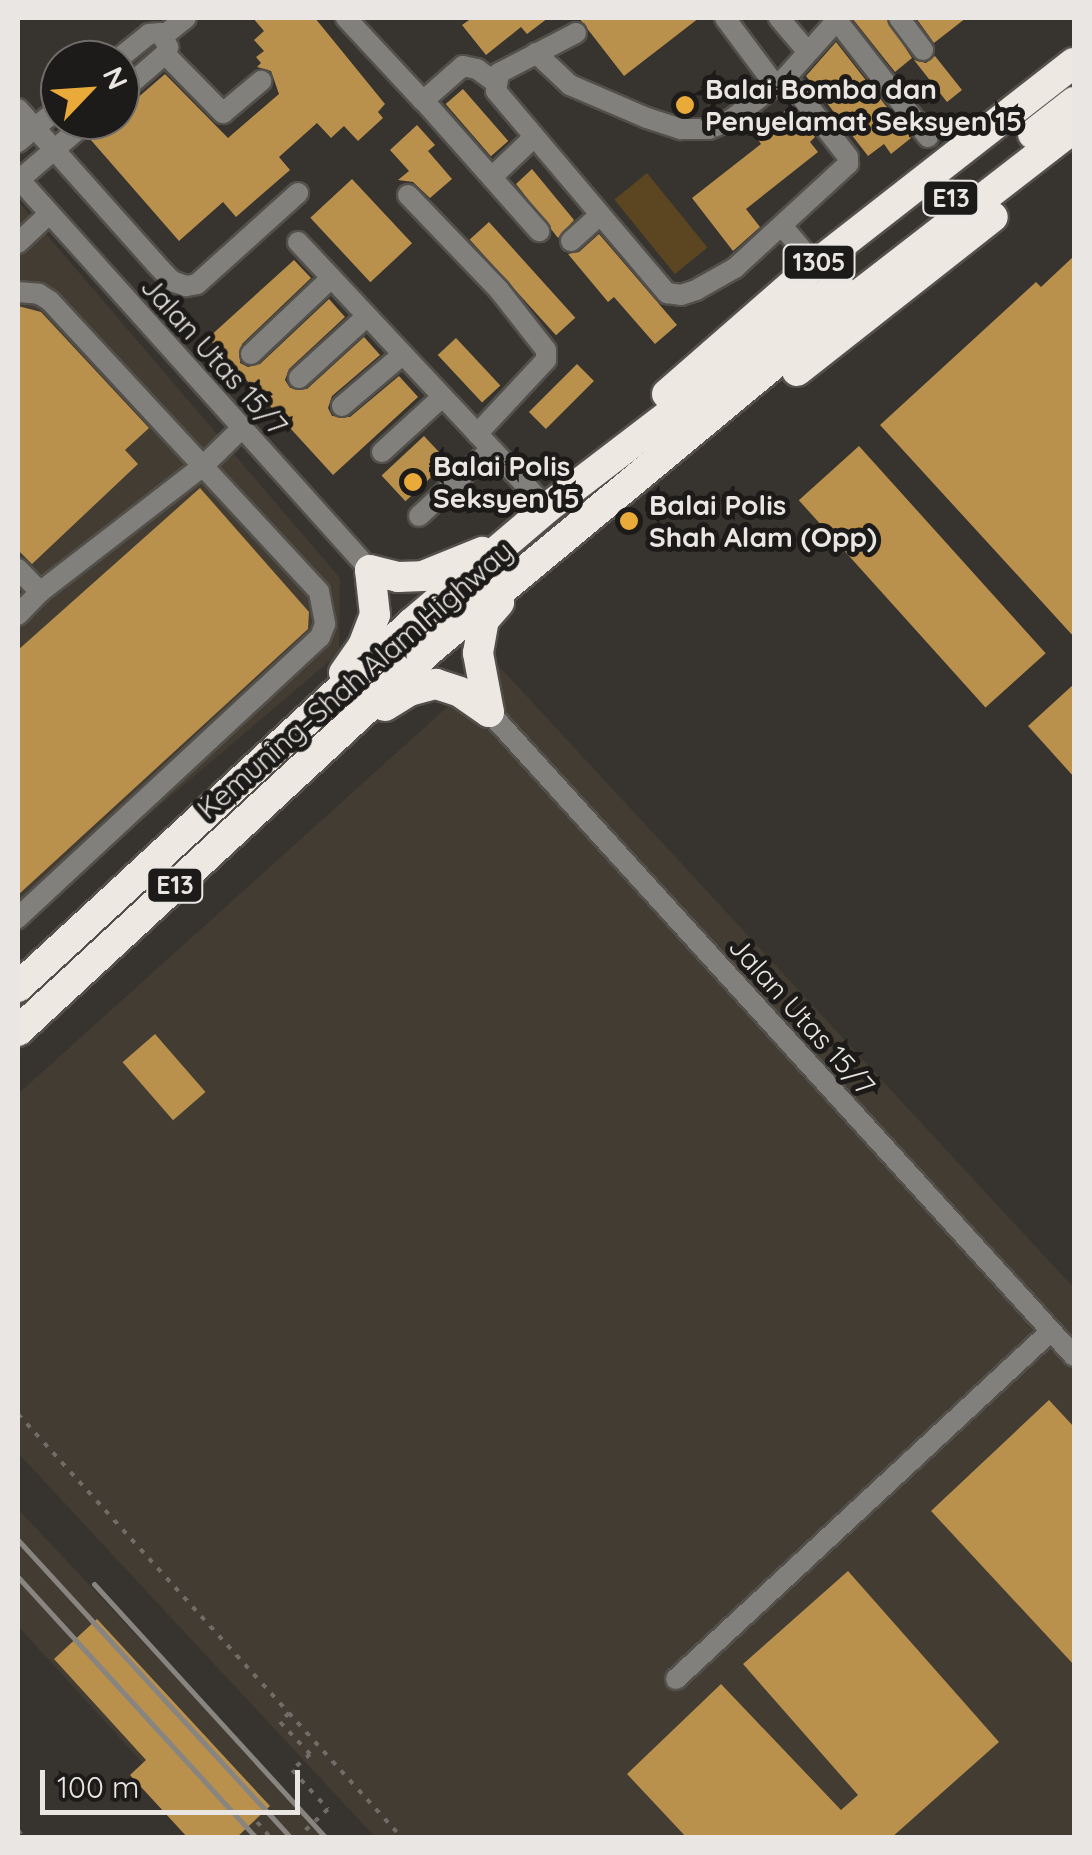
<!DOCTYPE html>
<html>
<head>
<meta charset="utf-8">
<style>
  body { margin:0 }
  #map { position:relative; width:1092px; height:1855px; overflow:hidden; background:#37332e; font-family:Quicksand,sans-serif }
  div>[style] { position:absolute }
  .built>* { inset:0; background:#433c32 }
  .green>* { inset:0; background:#5c4622; transform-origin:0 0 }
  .building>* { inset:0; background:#ba904d; transform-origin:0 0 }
  .path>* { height:4px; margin-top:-2px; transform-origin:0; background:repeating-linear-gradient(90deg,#706d68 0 5px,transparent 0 13px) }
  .roads { filter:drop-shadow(2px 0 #53504b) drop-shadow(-2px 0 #53504b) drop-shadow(0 2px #53504b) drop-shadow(0 -2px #53504b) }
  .minor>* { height:20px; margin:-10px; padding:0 10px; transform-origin:10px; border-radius:10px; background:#81807d }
  .highway>* { height:30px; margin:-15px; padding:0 15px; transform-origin:15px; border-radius:15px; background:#ede9e2 }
  .rail>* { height:5px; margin:-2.5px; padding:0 2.5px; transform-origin:2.5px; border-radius:2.5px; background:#888581 }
  .path-bridge>* { height:4px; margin-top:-2px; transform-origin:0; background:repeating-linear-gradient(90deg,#706d68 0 5px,transparent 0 13px) }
  .dots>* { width:28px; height:28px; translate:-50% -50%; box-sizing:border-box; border:5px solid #1d1b19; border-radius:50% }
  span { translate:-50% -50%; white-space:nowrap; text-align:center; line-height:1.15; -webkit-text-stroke:10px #1d1b19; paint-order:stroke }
  .shield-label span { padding:2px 8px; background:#1d1b19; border:2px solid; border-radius:8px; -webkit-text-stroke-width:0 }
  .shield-label { font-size:25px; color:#e9e6e3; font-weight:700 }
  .poi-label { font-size:28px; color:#e9e6e3; font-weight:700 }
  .left { translate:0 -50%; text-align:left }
  .street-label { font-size:28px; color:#e9e6e3 }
  .frame { position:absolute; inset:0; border:20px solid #e9e6e3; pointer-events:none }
  .north { position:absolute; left:40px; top:40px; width:100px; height:100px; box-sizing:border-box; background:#1d1b19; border:2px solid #6f6c6a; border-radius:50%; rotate:65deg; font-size:28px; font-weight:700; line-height:40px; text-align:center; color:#e9e6e3 }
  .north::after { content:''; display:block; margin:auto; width:35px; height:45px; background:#eaaa39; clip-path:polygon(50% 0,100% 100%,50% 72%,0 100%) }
  .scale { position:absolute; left:40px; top:1770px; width:260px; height:45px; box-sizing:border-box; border:5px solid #e9e6e3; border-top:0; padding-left:12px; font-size:30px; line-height:35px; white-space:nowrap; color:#e9e6e3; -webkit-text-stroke:8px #1d1b19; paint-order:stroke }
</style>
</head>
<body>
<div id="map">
  <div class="built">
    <i style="clip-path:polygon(18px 201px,340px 578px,339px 653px,18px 926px)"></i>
    <i style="clip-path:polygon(496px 663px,1074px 1288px,1074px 1837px,375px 1837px,18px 1453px,18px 1094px)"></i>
    <i style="clip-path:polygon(18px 1509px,326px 1837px,210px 1837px,18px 1626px)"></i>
  </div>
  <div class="green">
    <i style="left:647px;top:173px;width:96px;height:42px;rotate:51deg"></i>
  </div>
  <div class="building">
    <i style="clip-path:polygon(253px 18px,315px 18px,385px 104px,378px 112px,383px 118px,358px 141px,344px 126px,331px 138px,317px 123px,279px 157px,290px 170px,236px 217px,223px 202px,179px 241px,90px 139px,112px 120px,120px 120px,120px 113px,165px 74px,228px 138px,279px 94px,271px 71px,257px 67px,261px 63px,256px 57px,264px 51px,254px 40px,264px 31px)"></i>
    <i style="clip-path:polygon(472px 18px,548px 18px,527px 34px,521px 27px,486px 55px,462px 25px)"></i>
    <i style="clip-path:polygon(579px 18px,699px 18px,624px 76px)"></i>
    <i style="clip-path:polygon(852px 18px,886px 18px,912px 58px,895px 72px)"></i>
    <i style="clip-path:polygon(916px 18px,966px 18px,934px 43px)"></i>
    <i style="clip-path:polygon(836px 42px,911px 138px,891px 154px,884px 144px,868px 156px,806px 76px)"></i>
    <i style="clip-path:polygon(935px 56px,962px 90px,947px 102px,914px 60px,926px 63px)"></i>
    <i style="left:463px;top:89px;width:69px;height:23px;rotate:49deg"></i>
    <i style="clip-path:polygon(791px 106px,815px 137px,810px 142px,818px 152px,746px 209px,760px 227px,733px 251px,692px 198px,761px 144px,755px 135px)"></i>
    <i style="clip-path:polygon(417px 125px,435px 145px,428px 151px,452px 179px,430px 198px,413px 182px,398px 180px,409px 171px,390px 150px)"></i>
    <i style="clip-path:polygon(532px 169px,574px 220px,558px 238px,516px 184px)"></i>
    <i style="left:352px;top:179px;width:88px;height:57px;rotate:47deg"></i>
    <i style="left:489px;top:222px;width:129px;height:26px;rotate:48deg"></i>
    <i style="clip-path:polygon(599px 234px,677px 325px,655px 344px,614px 297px,608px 302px,568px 254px,579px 252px)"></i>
    <i style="clip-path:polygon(1074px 256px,1074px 637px,880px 425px,1036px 282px,1041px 287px)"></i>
    <i style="clip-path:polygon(294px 260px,311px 278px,242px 344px,240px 363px,248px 367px,260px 364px,329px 299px,345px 317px,289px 369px,285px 380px,290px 388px,307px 389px,364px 337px,380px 355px,332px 396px,328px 408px,332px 416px,350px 417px,399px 376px,418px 397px,333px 475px,208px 338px)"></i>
    <i style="clip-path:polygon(18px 306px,41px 312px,149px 428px,125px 450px,138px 464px,32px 564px,18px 550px)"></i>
    <i style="left:456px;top:338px;width:65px;height:25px;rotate:47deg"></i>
    <i style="left:577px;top:364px;width:24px;height:68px;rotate:45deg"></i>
    <i style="left:424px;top:436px;width:35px;height:58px;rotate:47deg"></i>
    <i style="left:859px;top:446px;width:279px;height:81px;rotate:48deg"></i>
    <i style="clip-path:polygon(200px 488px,309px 612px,308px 629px,18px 895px,18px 650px)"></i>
    <i style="clip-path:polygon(1074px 684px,1074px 777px,1028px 726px)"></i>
    <i style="left:155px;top:1034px;width:77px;height:43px;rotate:49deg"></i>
    <i style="clip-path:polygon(1049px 1400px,1074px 1427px,1074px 1665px,931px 1511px)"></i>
    <i style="clip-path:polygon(848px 1571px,999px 1742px,891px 1838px,687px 1838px,627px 1774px,721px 1684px,841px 1810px,858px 1795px,743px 1664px)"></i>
    <i style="clip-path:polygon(97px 1619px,270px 1806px,236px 1838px,188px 1838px,130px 1775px,146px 1760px,54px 1659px)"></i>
  </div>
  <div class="path">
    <i style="left:18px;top:1414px;width:572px;rotate:47.83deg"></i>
    <i style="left:257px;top:1822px;width:21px;rotate:49deg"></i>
    <i style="left:18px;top:1830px;width:10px;rotate:53deg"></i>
    <i style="left:217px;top:1837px;width:1px;rotate:45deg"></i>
  </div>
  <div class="roads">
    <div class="minor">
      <i style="left:346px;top:18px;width:113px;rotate:47.1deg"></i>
      <i style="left:423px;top:101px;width:53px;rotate:-41.2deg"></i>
      <i style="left:463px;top:66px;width:14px;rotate:12deg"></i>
      <i style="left:477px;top:69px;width:24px;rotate:36deg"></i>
      <i style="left:725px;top:18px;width:84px;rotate:53.3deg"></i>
      <i style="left:779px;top:18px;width:43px;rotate:49.7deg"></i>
      <i style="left:835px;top:18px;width:151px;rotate:52deg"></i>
      <i style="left:899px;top:18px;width:40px;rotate:53deg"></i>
      <i style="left:576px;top:33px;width:87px;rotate:152.5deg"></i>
      <i style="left:499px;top:73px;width:18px;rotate:99deg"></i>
      <i style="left:496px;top:91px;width:265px;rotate:49.8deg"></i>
      <i style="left:667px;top:293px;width:14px;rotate:8deg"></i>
      <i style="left:681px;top:295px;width:16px;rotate:-18deg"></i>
      <i style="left:696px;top:290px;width:45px;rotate:-29.4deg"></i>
      <i style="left:735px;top:268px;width:154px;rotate:-42.6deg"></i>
      <i style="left:848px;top:164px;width:7px;rotate:-90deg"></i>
      <i style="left:848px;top:157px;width:101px;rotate:-127.8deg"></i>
      <i style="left:163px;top:36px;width:29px;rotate:-38deg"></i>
      <i style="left:536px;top:53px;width:47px;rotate:43.3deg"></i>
      <i style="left:570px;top:85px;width:84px;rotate:23.2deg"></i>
      <i style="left:647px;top:118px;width:36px;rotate:18deg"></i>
      <i style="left:681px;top:129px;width:28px"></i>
      <i style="left:709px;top:129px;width:25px;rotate:-23deg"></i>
      <i style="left:732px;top:119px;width:68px;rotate:-37.9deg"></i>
      <i style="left:786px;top:77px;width:79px;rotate:-48.1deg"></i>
      <i style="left:117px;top:60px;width:41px;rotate:-39.1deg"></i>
      <i style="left:149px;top:34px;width:12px;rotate:-5deg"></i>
      <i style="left:161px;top:33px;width:16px;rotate:63deg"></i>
      <i style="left:168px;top:47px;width:8px;rotate:113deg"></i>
      <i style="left:165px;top:54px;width:83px;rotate:45.5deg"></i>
      <i style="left:223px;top:113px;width:50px;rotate:-40.1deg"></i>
      <i style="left:120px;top:93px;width:60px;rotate:-40.9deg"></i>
      <i style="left:424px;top:101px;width:174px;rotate:48.5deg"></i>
      <i style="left:18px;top:109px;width:206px;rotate:48.3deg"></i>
      <i style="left:155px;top:263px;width:25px;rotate:47deg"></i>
      <i style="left:172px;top:281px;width:15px;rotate:20deg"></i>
      <i style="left:186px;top:286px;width:11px;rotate:-10deg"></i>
      <i style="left:197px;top:284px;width:136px;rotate:-42deg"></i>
      <i style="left:18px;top:142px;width:55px;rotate:-39.8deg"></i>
      <i style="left:492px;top:177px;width:57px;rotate:-43.6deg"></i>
      <i style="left:18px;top:178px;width:527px;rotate:48.08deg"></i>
      <i style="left:19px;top:180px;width:92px;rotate:-40.6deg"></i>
      <i style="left:408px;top:195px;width:132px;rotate:46.2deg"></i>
      <i style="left:499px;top:290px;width:76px;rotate:51.9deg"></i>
      <i style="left:546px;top:350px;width:10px;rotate:90deg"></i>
      <i style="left:546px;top:360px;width:101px;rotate:133deg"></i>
      <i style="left:783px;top:227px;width:50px;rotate:49.9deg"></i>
      <i style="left:571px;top:241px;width:39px;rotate:-42deg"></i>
      <i style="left:298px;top:242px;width:364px;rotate:46.9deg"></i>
      <i style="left:18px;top:243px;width:42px;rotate:-43.1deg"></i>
      <i style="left:18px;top:292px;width:21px;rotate:5deg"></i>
      <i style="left:39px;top:294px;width:13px;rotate:32deg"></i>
      <i style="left:50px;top:301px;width:396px;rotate:47.2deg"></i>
      <i style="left:319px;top:592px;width:33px;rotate:79deg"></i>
      <i style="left:325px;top:624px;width:14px;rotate:111deg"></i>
      <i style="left:320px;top:637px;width:413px;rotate:137.1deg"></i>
      <i style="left:251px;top:354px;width:109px;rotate:-43.5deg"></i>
      <i style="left:299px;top:378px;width:91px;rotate:-42.3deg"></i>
      <i style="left:342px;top:406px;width:79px;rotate:-40.4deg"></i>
      <i style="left:382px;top:452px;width:81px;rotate:-42.5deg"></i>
      <i style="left:419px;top:516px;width:98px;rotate:-42.9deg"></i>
      <i style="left:18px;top:569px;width:32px;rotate:46deg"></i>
      <i style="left:40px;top:592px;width:32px;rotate:134deg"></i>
      <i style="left:40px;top:592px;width:206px;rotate:-37.7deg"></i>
      <i style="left:203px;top:466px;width:54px;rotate:-44.3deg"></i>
      <i style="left:489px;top:712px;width:870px;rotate:47.75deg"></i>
      <i style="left:676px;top:1679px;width:512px;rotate:-42.86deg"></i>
    </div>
    <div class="highway">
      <i style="left:1033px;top:134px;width:52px;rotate:-38deg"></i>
      <i style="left:797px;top:371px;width:249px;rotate:-38.2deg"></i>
      <i style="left:667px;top:394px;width:196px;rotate:-41.1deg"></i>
      <i style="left:815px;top:265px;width:328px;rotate:-38deg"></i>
      <i style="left:344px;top:673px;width:33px;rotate:-55deg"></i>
      <i style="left:363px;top:646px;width:33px;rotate:-69deg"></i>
      <i style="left:375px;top:615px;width:45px;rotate:-96.3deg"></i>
      <i style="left:370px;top:570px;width:29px;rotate:14deg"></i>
      <i style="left:398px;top:577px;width:25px;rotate:-2deg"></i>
      <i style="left:423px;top:576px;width:64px;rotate:-22.1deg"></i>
      <i style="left:385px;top:706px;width:28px;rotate:-32deg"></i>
      <i style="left:409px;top:691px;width:28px;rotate:-15deg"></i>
      <i style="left:436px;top:684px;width:25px;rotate:18deg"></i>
      <i style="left:460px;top:692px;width:35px;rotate:35deg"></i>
      <i style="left:489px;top:712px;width:60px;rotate:-100.6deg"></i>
      <i style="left:478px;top:653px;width:34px;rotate:-80deg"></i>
      <i style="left:484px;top:620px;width:23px;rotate:-49deg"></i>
      <i style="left:18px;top:987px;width:536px;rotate:-42.73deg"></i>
      <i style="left:412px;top:623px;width:177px;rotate:-40.4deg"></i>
      <i style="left:547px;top:508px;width:367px;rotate:-37.4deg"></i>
      <i style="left:18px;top:1031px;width:565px;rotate:-42.78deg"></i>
      <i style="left:433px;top:647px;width:528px;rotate:-39.69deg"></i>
      <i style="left:839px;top:310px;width:297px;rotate:-37.8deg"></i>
    </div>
  </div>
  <div class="rail">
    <i style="left:18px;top:1540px;width:404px;rotate:47.5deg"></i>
    <i style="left:18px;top:1577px;width:353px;rotate:47.6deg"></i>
    <i style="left:94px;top:1584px;width:344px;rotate:47.6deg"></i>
  </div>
  <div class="path-bridge">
    <i style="left:289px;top:1713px;width:13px;rotate:135deg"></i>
    <i style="left:280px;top:1722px;width:44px;rotate:46.8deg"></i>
    <i style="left:310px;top:1754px;width:24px;rotate:138deg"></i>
    <i style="left:292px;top:1770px;width:53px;rotate:47.3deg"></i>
    <i style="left:328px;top:1809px;width:42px;rotate:136.9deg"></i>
  </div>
  <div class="dots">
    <i style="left:685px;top:105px;background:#eaaa39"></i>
    <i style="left:413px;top:482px;background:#eaaa39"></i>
    <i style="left:629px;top:521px;background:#eaaa39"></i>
  </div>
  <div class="shield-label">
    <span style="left:951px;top:198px">E13</span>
    <span style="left:819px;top:262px">1305</span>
    <span style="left:175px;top:885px">E13</span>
  </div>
  <div class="poi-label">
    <span class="left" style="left:705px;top:105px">Balai Bomba dan<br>Penyelamat Seksyen 15</span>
    <span class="left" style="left:433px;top:482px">Balai Polis<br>Seksyen 15</span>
    <span class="left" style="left:649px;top:521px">Balai Polis<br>Shah Alam (Opp)</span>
  </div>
  <div class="street-label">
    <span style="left:214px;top:356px;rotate:48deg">Jalan Utas 15/7</span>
    <span style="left:355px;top:680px;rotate:-41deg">Kemuning–Shah Alam Highway</span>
    <span style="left:802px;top:1016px;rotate:48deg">Jalan Utas 15/7</span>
  </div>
  <div class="frame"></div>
  <div class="north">N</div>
  <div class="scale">100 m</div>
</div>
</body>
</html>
